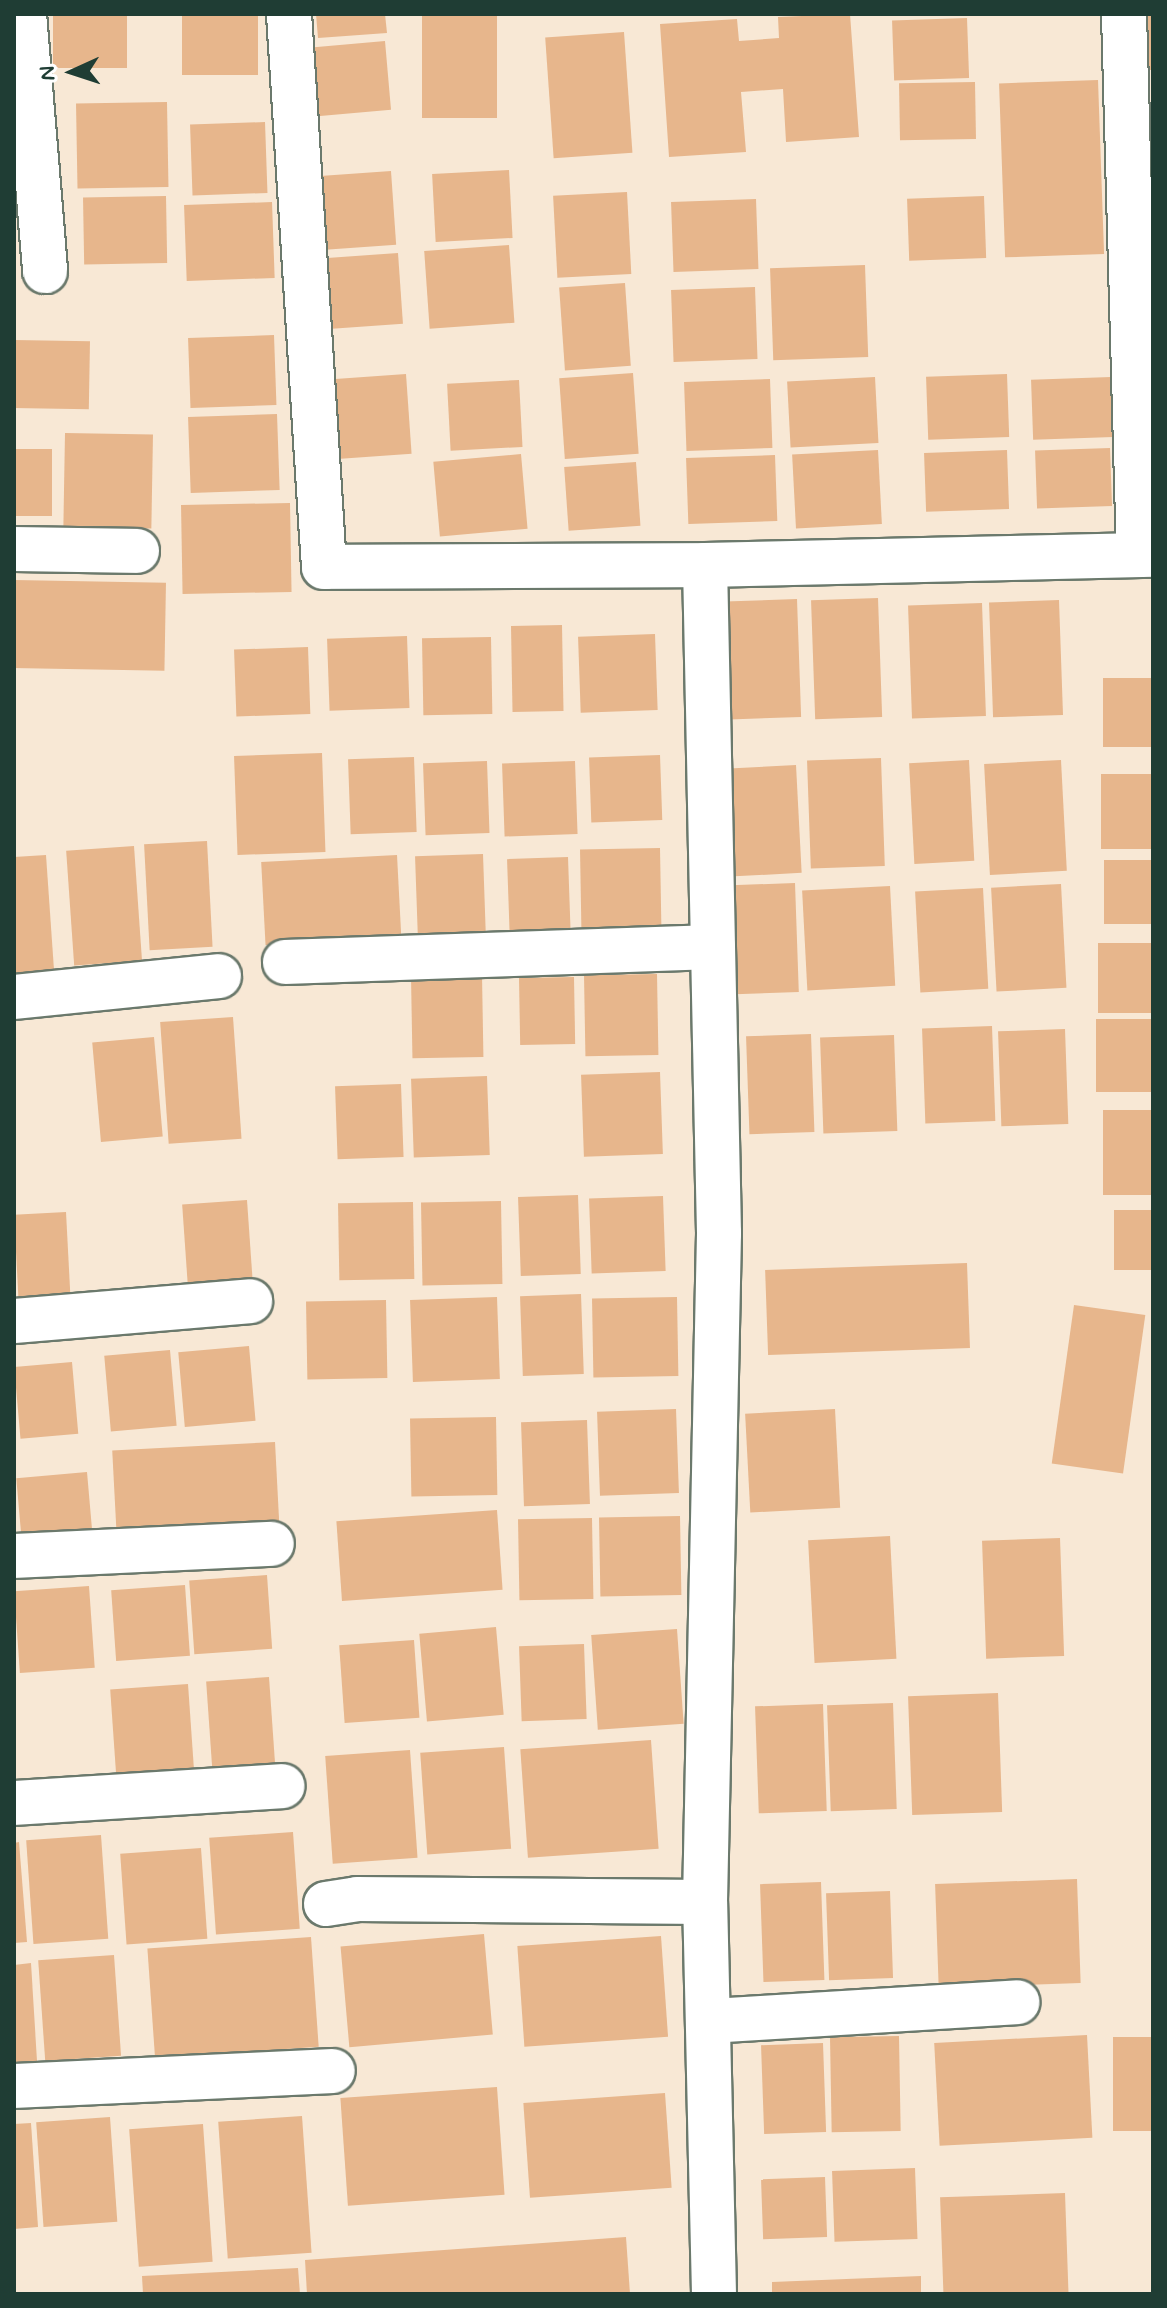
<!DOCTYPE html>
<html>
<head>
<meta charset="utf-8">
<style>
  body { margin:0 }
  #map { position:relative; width:1167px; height:2308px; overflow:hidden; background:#f8e8d5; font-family:Mynerve,sans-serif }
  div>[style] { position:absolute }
  .building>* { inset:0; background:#e7b68c; transform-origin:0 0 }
  .roads { filter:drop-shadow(2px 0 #6b796c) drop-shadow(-2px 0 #6b796c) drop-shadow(0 2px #6b796c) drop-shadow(0 -2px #6b796c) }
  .minor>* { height:44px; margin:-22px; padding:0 22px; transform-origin:22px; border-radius:22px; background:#fff }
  span { translate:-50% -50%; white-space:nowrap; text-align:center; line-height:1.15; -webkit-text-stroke:6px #fff; paint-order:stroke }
  .frame { position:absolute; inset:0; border:16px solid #1f3d34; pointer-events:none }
  .north { position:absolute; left:32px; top:32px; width:80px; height:80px; -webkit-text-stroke:6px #fff; paint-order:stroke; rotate:267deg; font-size:22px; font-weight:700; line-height:32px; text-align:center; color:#1f3d34 }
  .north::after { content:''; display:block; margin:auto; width:28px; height:36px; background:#1f3d34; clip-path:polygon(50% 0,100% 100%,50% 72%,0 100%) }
</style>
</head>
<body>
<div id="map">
  <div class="building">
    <i style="left:53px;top:14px;width:74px;height:54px"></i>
    <i style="left:182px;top:14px;width:76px;height:61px"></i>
    <i style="clip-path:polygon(316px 14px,385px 14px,387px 33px,318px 38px)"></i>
    <i style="left:422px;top:14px;width:75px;height:104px"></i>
    <i style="clip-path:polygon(850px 14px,859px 137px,786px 142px,783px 89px,741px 92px,746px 152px,669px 157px,660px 24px,737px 19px,739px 41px,779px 38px,778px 17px)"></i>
    <i style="clip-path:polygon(1146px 14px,1153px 14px,1153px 70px,1148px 70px)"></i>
    <i style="left:967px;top:18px;width:60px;height:75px;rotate:88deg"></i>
    <i style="left:624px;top:32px;width:121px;height:79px;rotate:86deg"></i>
    <i style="left:385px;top:41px;width:69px;height:74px;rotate:85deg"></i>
    <i style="left:1098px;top:80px;width:174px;height:99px;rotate:88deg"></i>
    <i style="left:975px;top:82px;width:57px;height:76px;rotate:89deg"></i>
    <i style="left:167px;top:102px;width:85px;height:91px;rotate:89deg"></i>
    <i style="left:265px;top:122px;width:71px;height:75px;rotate:88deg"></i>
    <i style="left:509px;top:170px;width:68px;height:77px;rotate:87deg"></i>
    <i style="left:391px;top:171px;width:74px;height:71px;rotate:86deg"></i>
    <i style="left:627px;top:192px;width:82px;height:74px;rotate:87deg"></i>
    <i style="left:166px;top:196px;width:67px;height:83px;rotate:89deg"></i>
    <i style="left:984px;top:196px;width:62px;height:77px;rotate:88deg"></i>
    <i style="left:756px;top:199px;width:70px;height:85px;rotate:88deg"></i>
    <i style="left:272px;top:202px;width:76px;height:88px;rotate:88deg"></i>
    <i style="left:509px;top:245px;width:78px;height:85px;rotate:86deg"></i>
    <i style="left:398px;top:253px;width:71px;height:71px;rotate:86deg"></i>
    <i style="left:865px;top:265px;width:92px;height:95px;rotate:88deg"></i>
    <i style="left:625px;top:283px;width:83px;height:66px;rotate:86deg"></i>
    <i style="left:755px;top:287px;width:72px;height:84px;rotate:88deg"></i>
    <i style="left:274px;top:335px;width:70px;height:86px;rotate:88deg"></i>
    <i style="left:14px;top:340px;width:76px;height:68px;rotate:1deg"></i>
    <i style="left:633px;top:373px;width:81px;height:74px;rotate:86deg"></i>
    <i style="left:406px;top:374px;width:80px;height:85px;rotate:86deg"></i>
    <i style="left:1007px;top:374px;width:63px;height:81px;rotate:88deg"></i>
    <i style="left:875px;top:377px;width:66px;height:88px;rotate:87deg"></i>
    <i style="left:1111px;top:377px;width:60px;height:80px;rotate:88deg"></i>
    <i style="left:770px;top:379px;width:69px;height:86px;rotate:88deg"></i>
    <i style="left:519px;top:380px;width:67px;height:72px;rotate:87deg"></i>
    <i style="left:277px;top:414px;width:76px;height:89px;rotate:88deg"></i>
    <i style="left:65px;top:433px;width:88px;height:94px;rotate:1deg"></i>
    <i style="left:1110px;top:448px;width:58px;height:75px;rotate:88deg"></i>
    <i style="left:14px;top:449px;width:38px;height:67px"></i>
    <i style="left:878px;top:450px;width:74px;height:86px;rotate:87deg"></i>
    <i style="left:1007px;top:450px;width:59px;height:83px;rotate:88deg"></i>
    <i style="left:521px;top:454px;width:75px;height:88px;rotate:85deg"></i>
    <i style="left:775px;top:455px;width:66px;height:89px;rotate:88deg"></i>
    <i style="left:636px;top:462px;width:64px;height:72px;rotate:86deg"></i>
    <i style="left:290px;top:503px;width:89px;height:109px;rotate:89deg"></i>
    <i style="left:14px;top:580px;width:152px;height:88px;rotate:1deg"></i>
    <i style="left:878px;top:598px;width:119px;height:67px;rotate:88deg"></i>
    <i style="left:797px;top:599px;width:118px;height:72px;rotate:88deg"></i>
    <i style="left:1059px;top:600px;width:115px;height:70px;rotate:88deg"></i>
    <i style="left:982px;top:603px;width:113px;height:74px;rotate:88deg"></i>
    <i style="left:562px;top:625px;width:86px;height:51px;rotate:89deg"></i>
    <i style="left:655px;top:634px;width:76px;height:77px;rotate:88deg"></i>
    <i style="left:407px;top:636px;width:72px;height:80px;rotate:88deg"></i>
    <i style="left:491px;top:637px;width:77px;height:69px;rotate:89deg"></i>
    <i style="left:308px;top:647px;width:67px;height:74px;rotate:88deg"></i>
    <i style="left:1153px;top:678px;width:69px;height:50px;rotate:90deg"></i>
    <i style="left:322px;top:753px;width:99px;height:88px;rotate:88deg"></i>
    <i style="left:660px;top:755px;width:65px;height:71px;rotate:88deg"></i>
    <i style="left:414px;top:757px;width:75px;height:66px;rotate:88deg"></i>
    <i style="left:881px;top:758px;width:108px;height:74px;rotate:88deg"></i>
    <i style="left:969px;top:760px;width:101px;height:60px;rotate:87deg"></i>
    <i style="left:1061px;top:760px;width:111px;height:77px;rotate:87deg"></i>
    <i style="left:487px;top:761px;width:72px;height:64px;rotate:88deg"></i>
    <i style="left:575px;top:761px;width:73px;height:73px;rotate:88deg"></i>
    <i style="left:796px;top:765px;width:108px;height:72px;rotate:87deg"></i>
    <i style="left:1153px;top:774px;width:75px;height:52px;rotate:90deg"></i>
    <i style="left:207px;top:841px;width:106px;height:63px;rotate:87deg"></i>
    <i style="left:134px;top:846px;width:115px;height:68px;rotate:86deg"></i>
    <i style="left:660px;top:848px;width:83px;height:80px;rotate:89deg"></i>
    <i style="left:483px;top:854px;width:81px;height:68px;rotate:88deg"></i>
    <i style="clip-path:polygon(46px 855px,54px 970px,14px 973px,14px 857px)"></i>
    <i style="left:397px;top:855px;width:83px;height:136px;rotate:87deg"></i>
    <i style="left:568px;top:857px;width:77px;height:61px;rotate:88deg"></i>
    <i style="left:1153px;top:860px;width:64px;height:49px;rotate:90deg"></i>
    <i style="left:795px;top:883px;width:109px;height:71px;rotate:88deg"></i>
    <i style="left:1061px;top:884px;width:104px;height:70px;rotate:87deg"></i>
    <i style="left:890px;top:886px;width:100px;height:88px;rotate:87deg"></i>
    <i style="left:983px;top:888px;width:101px;height:68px;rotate:87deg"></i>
    <i style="left:1153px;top:943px;width:70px;height:55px;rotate:90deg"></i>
    <i style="left:657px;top:974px;width:81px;height:73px;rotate:89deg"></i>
    <i style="left:482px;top:975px;width:82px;height:71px;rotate:89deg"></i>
    <i style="left:574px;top:977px;width:67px;height:55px;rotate:89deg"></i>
    <i style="left:233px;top:1017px;width:122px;height:73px;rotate:86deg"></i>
    <i style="left:1153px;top:1019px;width:73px;height:57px;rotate:90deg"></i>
    <i style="left:992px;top:1026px;width:95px;height:70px;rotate:88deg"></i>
    <i style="left:1065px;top:1029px;width:95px;height:67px;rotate:88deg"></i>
    <i style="left:811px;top:1034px;width:98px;height:65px;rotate:88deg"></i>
    <i style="left:894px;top:1035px;width:96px;height:74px;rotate:88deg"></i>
    <i style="left:154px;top:1037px;width:100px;height:62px;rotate:85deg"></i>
    <i style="left:660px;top:1072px;width:82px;height:79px;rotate:88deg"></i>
    <i style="left:487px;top:1076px;width:79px;height:76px;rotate:88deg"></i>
    <i style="left:401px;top:1084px;width:73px;height:66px;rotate:88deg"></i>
    <i style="left:1153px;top:1110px;width:85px;height:50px;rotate:90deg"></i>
    <i style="left:578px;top:1195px;width:79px;height:60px;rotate:88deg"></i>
    <i style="left:663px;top:1196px;width:75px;height:74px;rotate:88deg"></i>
    <i style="left:247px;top:1200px;width:84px;height:65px;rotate:86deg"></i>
    <i style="left:501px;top:1201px;width:83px;height:80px;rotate:89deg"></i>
    <i style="left:413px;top:1202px;width:77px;height:75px;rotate:89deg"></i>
    <i style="left:1153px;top:1210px;width:60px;height:39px;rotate:90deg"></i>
    <i style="left:66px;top:1212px;width:86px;height:52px;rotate:87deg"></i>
    <i style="left:967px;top:1263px;width:85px;height:202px;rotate:88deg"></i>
    <i style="left:581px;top:1294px;width:80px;height:61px;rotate:88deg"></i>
    <i style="left:497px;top:1297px;width:82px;height:87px;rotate:88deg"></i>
    <i style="left:677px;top:1297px;width:79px;height:85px;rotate:89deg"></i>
    <i style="left:386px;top:1300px;width:78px;height:80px;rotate:89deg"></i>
    <i style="left:1074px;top:1305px;width:72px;height:160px;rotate:8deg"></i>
    <i style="left:249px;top:1346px;width:75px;height:71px;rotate:85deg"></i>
    <i style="left:170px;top:1350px;width:76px;height:66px;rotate:85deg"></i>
    <i style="left:72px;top:1362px;width:72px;height:58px;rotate:85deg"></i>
    <i style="left:676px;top:1409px;width:84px;height:79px;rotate:88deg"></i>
    <i style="left:835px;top:1409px;width:99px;height:90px;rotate:87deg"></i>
    <i style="left:496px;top:1417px;width:78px;height:86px;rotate:89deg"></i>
    <i style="left:587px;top:1420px;width:84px;height:66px;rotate:88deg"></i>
    <i style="left:275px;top:1442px;width:82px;height:163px;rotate:87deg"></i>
    <i style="left:87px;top:1472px;width:63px;height:71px;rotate:85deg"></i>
    <i style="left:497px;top:1510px;width:80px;height:161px;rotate:86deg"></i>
    <i style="left:680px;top:1516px;width:79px;height:81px;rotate:89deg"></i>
    <i style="left:592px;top:1518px;width:81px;height:74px;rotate:89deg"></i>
    <i style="left:890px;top:1536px;width:123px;height:82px;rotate:87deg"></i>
    <i style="left:1060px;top:1538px;width:118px;height:78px;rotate:88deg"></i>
    <i style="left:267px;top:1575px;width:74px;height:78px;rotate:86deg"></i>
    <i style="left:185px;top:1585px;width:71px;height:74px;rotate:86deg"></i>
    <i style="left:89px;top:1586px;width:82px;height:75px;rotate:86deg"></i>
    <i style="left:496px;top:1627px;width:88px;height:77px;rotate:85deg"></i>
    <i style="left:677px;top:1629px;width:95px;height:86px;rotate:86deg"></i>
    <i style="left:414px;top:1640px;width:78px;height:75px;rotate:86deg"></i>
    <i style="left:584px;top:1644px;width:75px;height:65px;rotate:88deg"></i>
    <i style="left:269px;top:1677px;width:96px;height:63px;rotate:86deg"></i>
    <i style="left:188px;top:1684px;width:94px;height:78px;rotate:86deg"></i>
    <i style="left:998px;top:1693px;width:119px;height:90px;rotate:88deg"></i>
    <i style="left:893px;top:1703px;width:106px;height:66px;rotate:88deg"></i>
    <i style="left:823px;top:1704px;width:107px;height:68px;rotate:88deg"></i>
    <i style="left:651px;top:1740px;width:109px;height:131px;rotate:86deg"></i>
    <i style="left:504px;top:1747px;width:102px;height:84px;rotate:86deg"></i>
    <i style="left:410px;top:1750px;width:108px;height:85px;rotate:86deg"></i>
    <i style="left:293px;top:1832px;width:97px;height:84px;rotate:86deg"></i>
    <i style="left:101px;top:1835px;width:104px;height:75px;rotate:86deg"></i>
    <i style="clip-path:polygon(19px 1842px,27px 1942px,14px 1943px,14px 1843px)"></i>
    <i style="left:201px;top:1848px;width:91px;height:81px;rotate:86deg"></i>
    <i style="left:1077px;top:1879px;width:104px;height:142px;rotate:88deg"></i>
    <i style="left:821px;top:1882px;width:98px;height:61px;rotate:88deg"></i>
    <i style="left:890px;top:1891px;width:87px;height:64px;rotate:88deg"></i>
    <i style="left:484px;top:1934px;width:101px;height:144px;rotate:85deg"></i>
    <i style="left:661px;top:1936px;width:101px;height:144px;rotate:86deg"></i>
    <i style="left:311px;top:1937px;width:110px;height:164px;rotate:86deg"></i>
    <i style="left:114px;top:1955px;width:101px;height:76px;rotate:86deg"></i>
    <i style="clip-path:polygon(31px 1963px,37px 2061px,14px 2063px,14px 1965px)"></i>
    <i style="left:1087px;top:2035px;width:103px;height:153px;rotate:87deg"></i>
    <i style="left:899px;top:2036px;width:95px;height:69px;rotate:89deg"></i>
    <i style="left:1153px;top:2037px;width:94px;height:40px;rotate:90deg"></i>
    <i style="left:823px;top:2043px;width:89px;height:62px;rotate:88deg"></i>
    <i style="left:497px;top:2087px;width:108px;height:157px;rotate:86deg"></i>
    <i style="left:665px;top:2093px;width:95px;height:142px;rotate:86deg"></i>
    <i style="left:302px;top:2116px;width:137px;height:84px;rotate:86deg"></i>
    <i style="left:110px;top:2117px;width:105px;height:74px;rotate:86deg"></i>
    <i style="clip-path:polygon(31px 2123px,38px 2227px,14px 2229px,14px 2124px)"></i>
    <i style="left:203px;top:2124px;width:138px;height:74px;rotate:86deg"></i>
    <i style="left:915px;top:2168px;width:71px;height:83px;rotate:88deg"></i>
    <i style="left:825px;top:2177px;width:60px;height:64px;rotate:88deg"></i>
    <i style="left:1065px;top:2193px;width:101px;height:125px;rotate:88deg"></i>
    <i style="clip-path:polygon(626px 2237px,630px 2294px,307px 2294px,305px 2260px)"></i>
    <i style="clip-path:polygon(298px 2268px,300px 2294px,143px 2294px,142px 2276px)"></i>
    <i style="clip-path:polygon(921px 2276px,921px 2294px,772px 2294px,772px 2282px)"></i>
  </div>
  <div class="roads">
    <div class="minor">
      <i style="left:24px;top:14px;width:258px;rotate:85.3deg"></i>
      <i style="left:289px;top:14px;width:554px;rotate:86.38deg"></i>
      <i style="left:324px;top:567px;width:381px;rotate:-0.3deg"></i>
      <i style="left:1124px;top:14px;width:541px;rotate:88.41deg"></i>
      <i style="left:14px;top:549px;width:123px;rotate:0.9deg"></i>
      <i style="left:285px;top:962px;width:428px;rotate:-2deg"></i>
      <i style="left:14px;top:997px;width:206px;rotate:-5.8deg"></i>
      <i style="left:14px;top:1321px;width:237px;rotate:-4.8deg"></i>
      <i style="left:14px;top:1556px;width:258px;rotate:-2.7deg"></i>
      <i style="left:14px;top:1803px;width:269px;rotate:-3.6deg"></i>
      <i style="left:326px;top:1904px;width:31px;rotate:-9deg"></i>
      <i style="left:357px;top:1899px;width:348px;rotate:0.5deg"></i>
      <i style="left:710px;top:2021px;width:308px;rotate:-3.5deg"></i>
      <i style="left:14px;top:2086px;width:319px;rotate:-2.7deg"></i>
      <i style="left:714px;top:2294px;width:392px;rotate:-91.3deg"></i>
      <i style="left:705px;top:1902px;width:669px;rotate:-88.8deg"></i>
      <i style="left:719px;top:1233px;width:668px;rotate:-91.2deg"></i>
      <i style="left:705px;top:565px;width:448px;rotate:-1.3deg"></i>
    </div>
  </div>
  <div class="frame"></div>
  <div class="north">N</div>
</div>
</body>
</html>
